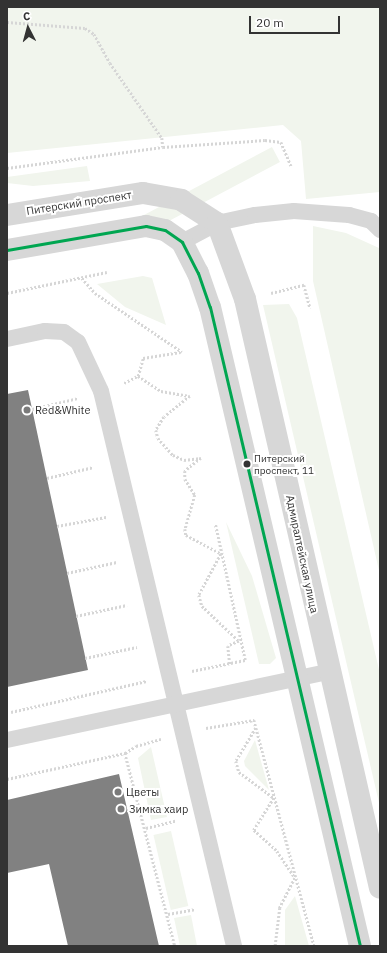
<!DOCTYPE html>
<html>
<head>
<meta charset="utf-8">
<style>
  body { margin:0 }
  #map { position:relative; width:387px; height:953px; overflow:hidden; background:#fff; font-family:"IBM Plex Sans",sans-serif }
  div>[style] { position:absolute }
  .green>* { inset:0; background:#f1f5ed; transform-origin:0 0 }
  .building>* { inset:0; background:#818181 }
  .path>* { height:2.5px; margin-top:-1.25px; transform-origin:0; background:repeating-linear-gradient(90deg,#d6d6d6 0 2px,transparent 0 4px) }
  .lane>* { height:16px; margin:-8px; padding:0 8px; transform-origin:8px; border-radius:8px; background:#d7d7d7 }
  .street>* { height:22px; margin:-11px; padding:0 11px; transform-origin:11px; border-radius:11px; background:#d7d7d7 }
  .bus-1>* { height:3px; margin:-1.5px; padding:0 1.5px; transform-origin:1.5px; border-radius:1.5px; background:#00a651 }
  .dots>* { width:11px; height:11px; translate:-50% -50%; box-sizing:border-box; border:2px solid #fff; border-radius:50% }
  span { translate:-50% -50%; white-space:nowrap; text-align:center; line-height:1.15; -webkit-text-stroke:4px #fff; paint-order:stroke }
  .bus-label { font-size:10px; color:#333 }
  .left { translate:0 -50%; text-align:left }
  .street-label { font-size:11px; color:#333 }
  .poi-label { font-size:11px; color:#333 }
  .frame { position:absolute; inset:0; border:8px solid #333; pointer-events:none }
  .north { position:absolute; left:8px; top:8px; width:40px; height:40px; -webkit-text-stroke:3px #fff; paint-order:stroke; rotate:354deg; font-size:11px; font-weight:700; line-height:16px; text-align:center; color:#333 }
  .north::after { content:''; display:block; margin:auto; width:14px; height:18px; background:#333; clip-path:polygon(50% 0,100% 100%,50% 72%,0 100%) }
  .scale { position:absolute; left:249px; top:16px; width:91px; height:18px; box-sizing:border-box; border:2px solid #333; border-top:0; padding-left:5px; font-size:12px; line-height:14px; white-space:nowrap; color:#333; -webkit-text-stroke:3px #fff; paint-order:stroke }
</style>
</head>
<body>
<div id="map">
  <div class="green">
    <i style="clip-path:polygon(7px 7px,380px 7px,380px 192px,306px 199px,301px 141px,283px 125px,7px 153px)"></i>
    <i style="left:272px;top:147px;width:17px;height:154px;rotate:62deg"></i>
    <i style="clip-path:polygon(87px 166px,90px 181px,33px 186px,7px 183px,7px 177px)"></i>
    <i style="clip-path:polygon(313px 226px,346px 233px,379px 248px,380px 252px,380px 575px,313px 281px)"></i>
    <i style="clip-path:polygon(143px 276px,152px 278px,166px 325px,125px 307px,97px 284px)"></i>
    <i style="clip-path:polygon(289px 304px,297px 318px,380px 674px,380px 807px,263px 305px)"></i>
    <i style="clip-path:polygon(226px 522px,252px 576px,276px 658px,270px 664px,259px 664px)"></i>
    <i style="clip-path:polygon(255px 740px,269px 790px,245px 766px,244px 761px)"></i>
    <i style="clip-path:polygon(151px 747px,167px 817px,151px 820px,138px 758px)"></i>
    <i style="left:171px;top:831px;width:77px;height:18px;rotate:77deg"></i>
    <i style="clip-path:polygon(295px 896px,309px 946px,285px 945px,285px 910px)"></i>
    <i style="clip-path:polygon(191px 915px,197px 946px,180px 946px,174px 918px)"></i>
  </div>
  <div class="building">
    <i style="clip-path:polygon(28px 390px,88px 670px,7px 687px,7px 394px)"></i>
    <i style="clip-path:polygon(119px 774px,159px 946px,68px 946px,49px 864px,7px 873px,7px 800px)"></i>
  </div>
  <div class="path">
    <i style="left:7px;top:22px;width:78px;rotate:4.4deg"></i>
    <i style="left:85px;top:28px;width:11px;rotate:34deg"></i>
    <i style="left:94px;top:34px;width:33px;rotate:61deg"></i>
    <i style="left:110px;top:63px;width:91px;rotate:55.3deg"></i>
    <i style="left:162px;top:138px;width:9px;rotate:84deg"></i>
    <i style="left:7px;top:168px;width:157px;rotate:-7.7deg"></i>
    <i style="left:163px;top:147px;width:102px;rotate:-3.9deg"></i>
    <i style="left:265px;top:140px;width:16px;rotate:7deg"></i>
    <i style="left:281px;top:142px;width:26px;rotate:67deg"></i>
    <i style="left:82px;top:278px;width:20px;rotate:49deg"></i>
    <i style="left:95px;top:293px;width:105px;rotate:34.1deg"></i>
    <i style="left:7px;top:293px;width:102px;rotate:-11.9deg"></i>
    <i style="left:271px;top:293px;width:34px;rotate:-14deg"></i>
    <i style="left:304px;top:285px;width:24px;rotate:75deg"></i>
    <i style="left:138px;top:376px;width:27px;rotate:33deg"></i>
    <i style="left:161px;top:391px;width:29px;rotate:10deg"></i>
    <i style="left:190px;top:396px;width:33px;rotate:141deg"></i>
    <i style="left:164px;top:417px;width:15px;rotate:122deg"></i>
    <i style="left:156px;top:430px;width:8px;rotate:76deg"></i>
    <i style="left:158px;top:438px;width:23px;rotate:49deg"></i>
    <i style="left:173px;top:455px;width:12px;rotate:24deg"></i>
    <i style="left:184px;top:460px;width:17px;rotate:-7deg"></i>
    <i style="left:201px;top:458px;width:21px;rotate:141deg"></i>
    <i style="left:185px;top:471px;width:8px;rotate:90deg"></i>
    <i style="left:185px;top:479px;width:19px;rotate:58deg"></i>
    <i style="left:195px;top:495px;width:35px;rotate:106deg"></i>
    <i style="left:185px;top:529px;width:6px;rotate:81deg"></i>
    <i style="left:186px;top:535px;width:40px;rotate:28deg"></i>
    <i style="left:221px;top:554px;width:47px;rotate:118.2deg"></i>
    <i style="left:199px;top:595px;width:11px;rotate:75deg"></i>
    <i style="left:202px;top:606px;width:51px;rotate:43.4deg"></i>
    <i style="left:239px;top:641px;width:12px;rotate:156deg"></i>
    <i style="left:228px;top:646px;width:18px;rotate:84deg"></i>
    <i style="left:124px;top:383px;width:16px;rotate:-27deg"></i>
    <i style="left:138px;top:376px;width:19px;rotate:-74deg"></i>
    <i style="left:143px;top:358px;width:38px;rotate:-9deg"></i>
    <i style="left:32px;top:409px;width:47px;rotate:-13.4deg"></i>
    <i style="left:47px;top:478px;width:48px;rotate:-13.2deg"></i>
    <i style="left:57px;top:526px;width:50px;rotate:-10.4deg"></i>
    <i style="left:67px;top:573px;width:51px;rotate:-12.4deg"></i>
    <i style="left:76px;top:616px;width:52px;rotate:-12.2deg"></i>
    <i style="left:85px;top:658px;width:53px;rotate:-11.9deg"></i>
    <i style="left:192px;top:671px;width:54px;rotate:-11.7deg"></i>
    <i style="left:245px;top:660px;width:139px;rotate:-102.4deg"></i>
    <i style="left:11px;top:712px;width:139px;rotate:-12.9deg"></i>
    <i style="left:206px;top:728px;width:49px;rotate:-9.5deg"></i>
    <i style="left:254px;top:720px;width:234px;rotate:75.1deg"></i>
    <i style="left:256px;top:728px;width:39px;rotate:121deg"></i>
    <i style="left:236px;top:761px;width:11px;rotate:75deg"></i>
    <i style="left:239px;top:772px;width:44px;rotate:36.6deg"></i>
    <i style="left:274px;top:798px;width:38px;rotate:122deg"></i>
    <i style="left:254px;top:830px;width:31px;rotate:42deg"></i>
    <i style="left:277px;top:851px;width:32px;rotate:56deg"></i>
    <i style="left:295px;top:878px;width:34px;rotate:117deg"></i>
    <i style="left:280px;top:908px;width:38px;rotate:97deg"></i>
    <i style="left:125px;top:753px;width:199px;rotate:75.5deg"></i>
    <i style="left:7px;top:779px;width:121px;rotate:-12.4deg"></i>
    <i style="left:125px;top:753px;width:13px;rotate:-32deg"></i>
    <i style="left:136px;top:746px;width:26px;rotate:-16deg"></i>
    <i style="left:146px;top:828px;width:30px;rotate:-14deg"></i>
    <i style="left:168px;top:914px;width:27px;rotate:-10deg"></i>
  </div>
  <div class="lane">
    <i style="left:182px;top:242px;width:40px;rotate:-28deg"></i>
    <i style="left:217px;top:223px;width:39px;rotate:-12deg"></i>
    <i style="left:255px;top:215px;width:39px;rotate:-6deg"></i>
    <i style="left:294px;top:211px;width:55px;rotate:4.2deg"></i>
    <i style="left:349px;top:215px;width:23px;rotate:15deg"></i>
    <i style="left:371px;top:221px;width:13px;rotate:45deg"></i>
    <i style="left:7px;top:339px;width:39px;rotate:-12deg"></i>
    <i style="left:45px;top:331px;width:19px;rotate:3deg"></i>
    <i style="left:64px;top:332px;width:17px;rotate:36deg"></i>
    <i style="left:78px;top:342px;width:54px;rotate:64.9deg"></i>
    <i style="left:101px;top:391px;width:571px;rotate:76.52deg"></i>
    <i style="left:7px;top:740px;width:328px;rotate:-12deg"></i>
  </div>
  <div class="street">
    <i style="left:7px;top:215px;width:138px;rotate:-9.2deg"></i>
    <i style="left:143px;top:193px;width:39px;rotate:10deg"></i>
    <i style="left:181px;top:200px;width:43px;rotate:32.6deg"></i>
    <i style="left:217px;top:223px;width:81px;rotate:69.8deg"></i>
    <i style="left:245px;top:299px;width:604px;rotate:77.09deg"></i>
    <i style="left:7px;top:250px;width:141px;rotate:-9.8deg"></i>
    <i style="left:146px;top:226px;width:19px;rotate:12deg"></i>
    <i style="left:165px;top:230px;width:21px;rotate:35deg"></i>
    <i style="left:182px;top:242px;width:35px;rotate:63deg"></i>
    <i style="left:198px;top:273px;width:36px;rotate:71deg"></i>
    <i style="left:210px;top:307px;width:656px;rotate:76.79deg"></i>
  </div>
  <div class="bus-1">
    <i style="left:7px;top:250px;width:141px;rotate:-9.8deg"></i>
    <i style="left:146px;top:226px;width:19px;rotate:12deg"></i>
    <i style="left:165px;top:230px;width:21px;rotate:35deg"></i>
    <i style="left:182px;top:242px;width:35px;rotate:63deg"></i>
    <i style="left:198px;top:273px;width:36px;rotate:71deg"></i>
    <i style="left:210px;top:307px;width:656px;rotate:76.79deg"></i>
  </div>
  <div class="dots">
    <i style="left:27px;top:410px;background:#7a7a7a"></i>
    <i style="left:247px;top:464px;background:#333"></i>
    <i style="left:118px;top:792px;background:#7a7a7a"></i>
    <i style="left:121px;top:809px;background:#7a7a7a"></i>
  </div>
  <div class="bus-label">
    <span class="left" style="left:254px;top:464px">Питерский<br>проспект, 11</span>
  </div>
  <div class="street-label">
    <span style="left:79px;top:203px;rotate:-9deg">Питерский проспект</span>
    <span style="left:302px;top:554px;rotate:78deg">Адмиралтейская улица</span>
  </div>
  <div class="poi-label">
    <span class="left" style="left:35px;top:410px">Red&amp;White</span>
    <span class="left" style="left:126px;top:792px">Цветы</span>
    <span class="left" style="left:129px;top:809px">Зимка хаир</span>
  </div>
  <div class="frame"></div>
  <div class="north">С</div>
  <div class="scale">20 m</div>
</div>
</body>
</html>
